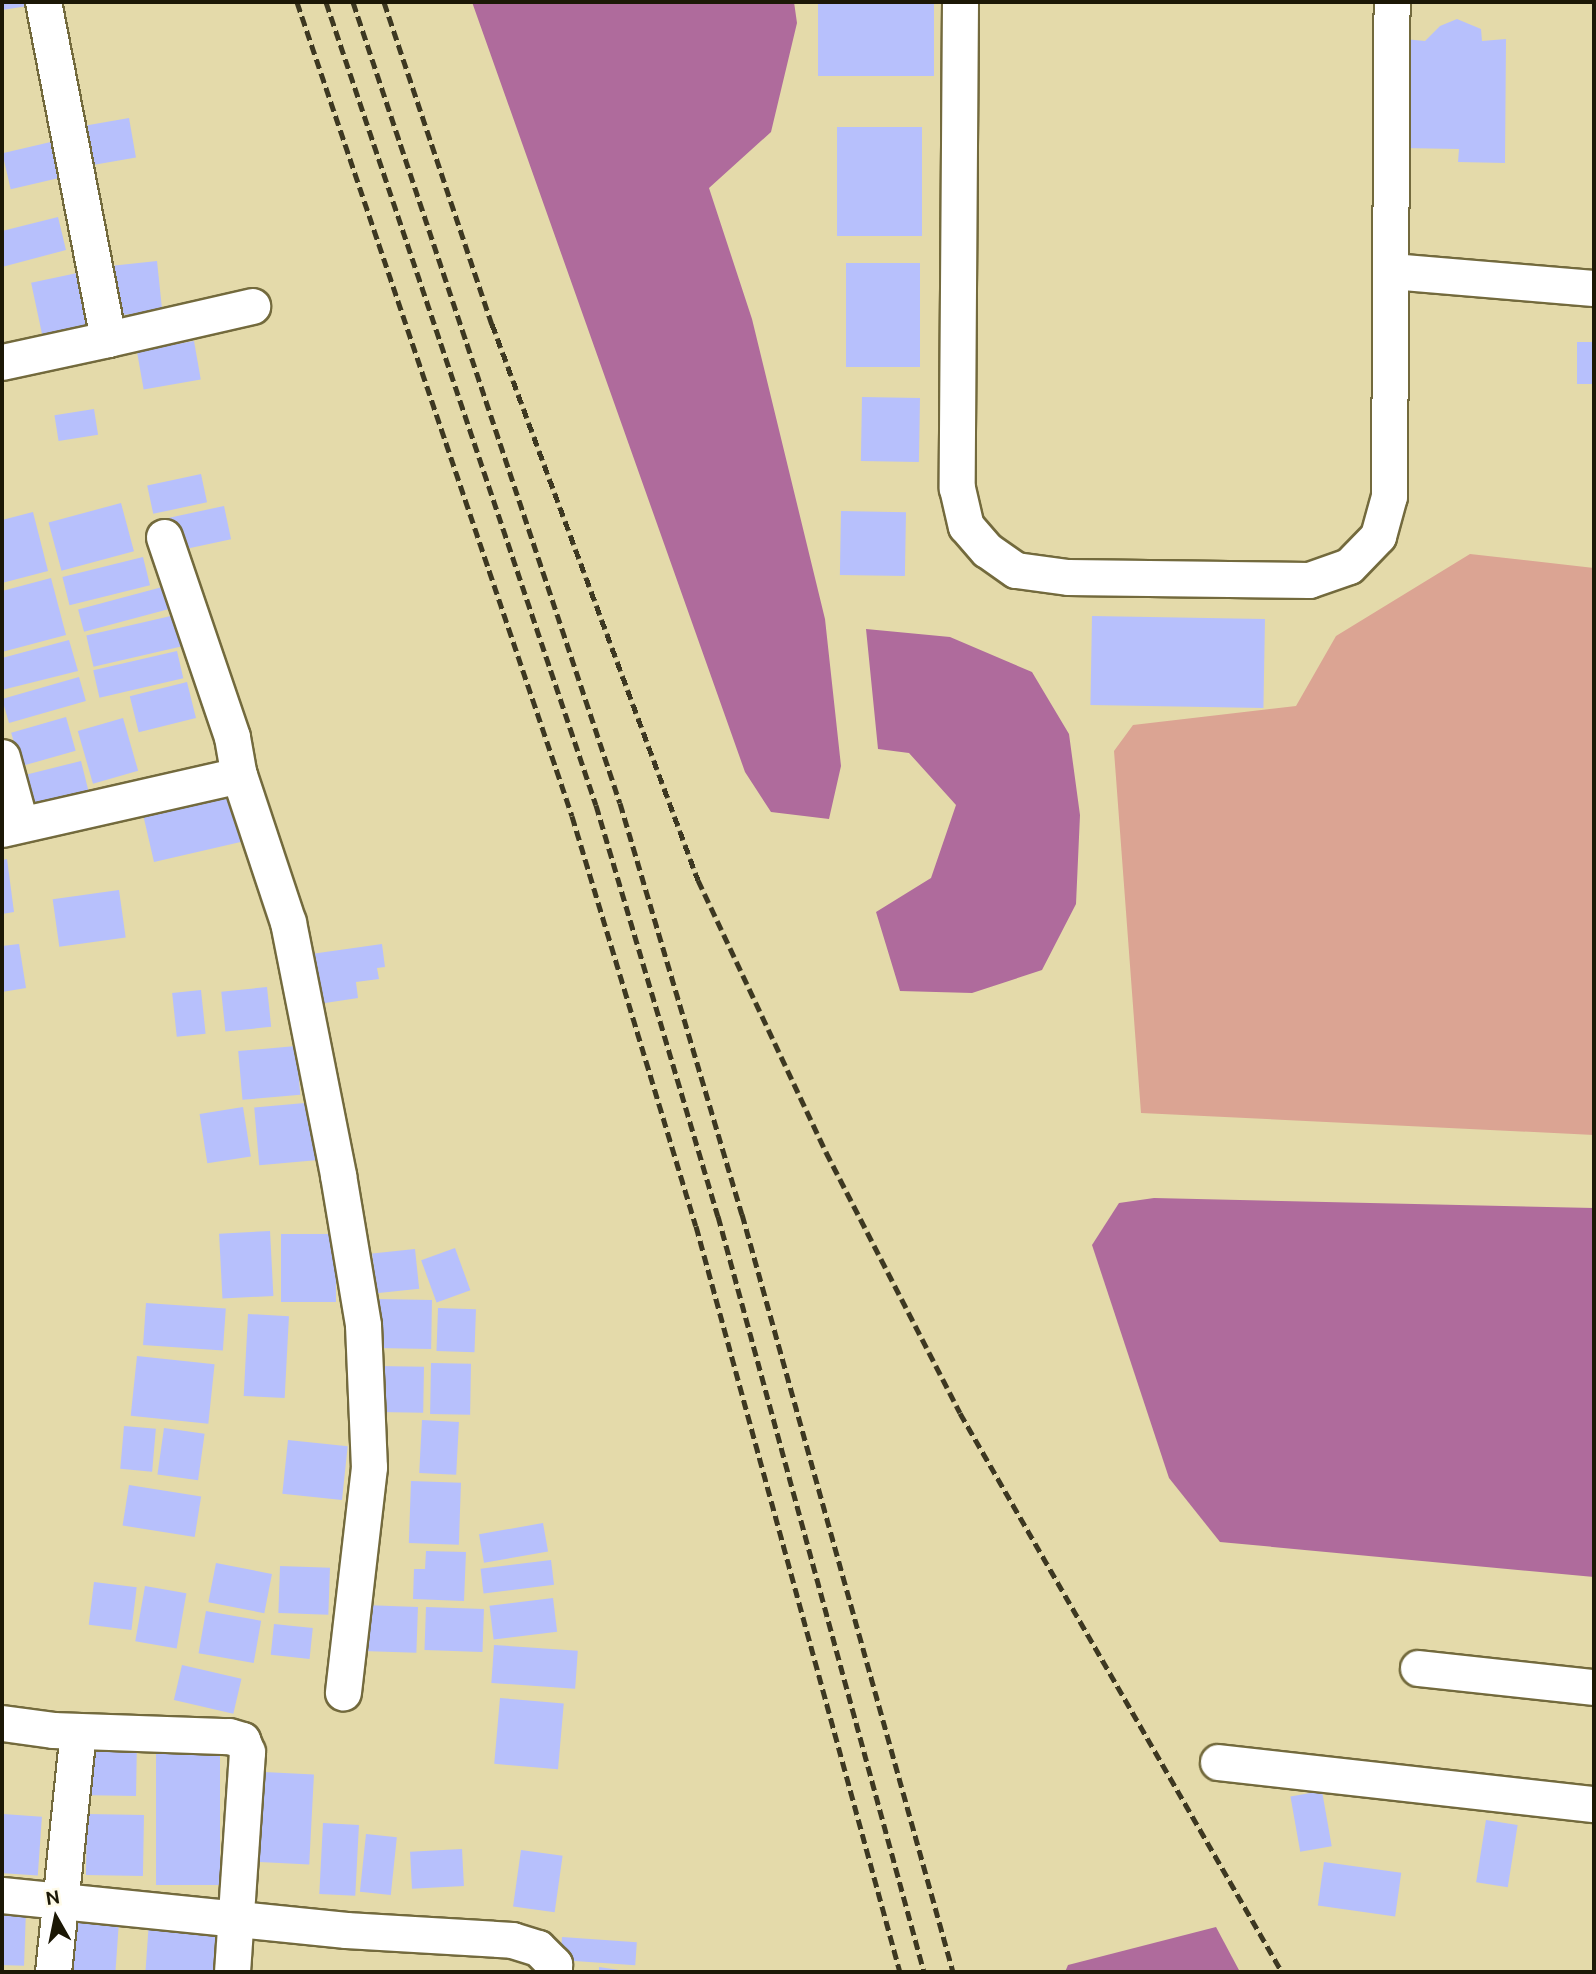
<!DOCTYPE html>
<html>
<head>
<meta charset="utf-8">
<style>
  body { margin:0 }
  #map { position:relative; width:1596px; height:1974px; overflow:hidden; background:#e4daaa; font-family:Ubuntu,sans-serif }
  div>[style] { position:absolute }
  .green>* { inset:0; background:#dba493 }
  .water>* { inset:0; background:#af6b9c }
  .building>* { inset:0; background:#b7c0fc; transform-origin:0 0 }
  .roads { filter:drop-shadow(2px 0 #736a3d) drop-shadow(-2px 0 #736a3d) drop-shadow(0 2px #736a3d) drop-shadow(0 -2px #736a3d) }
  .minor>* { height:35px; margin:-17.5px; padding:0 17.5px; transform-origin:17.5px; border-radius:17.5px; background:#fff }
  .rail>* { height:5px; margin-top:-2.5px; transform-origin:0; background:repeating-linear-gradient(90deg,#3d3821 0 10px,transparent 0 15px) }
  span { translate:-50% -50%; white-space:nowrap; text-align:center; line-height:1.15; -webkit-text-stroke:5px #fffbe8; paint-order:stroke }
  .frame { position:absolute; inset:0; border:4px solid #1c1806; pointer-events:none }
  .north { position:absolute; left:21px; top:1883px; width:70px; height:70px; -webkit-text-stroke:5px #fffbe8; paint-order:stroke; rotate:351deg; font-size:19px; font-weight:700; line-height:28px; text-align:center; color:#1c1806 }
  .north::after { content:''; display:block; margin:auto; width:24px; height:32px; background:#1c1806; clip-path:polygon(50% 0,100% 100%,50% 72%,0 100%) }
</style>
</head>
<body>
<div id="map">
  <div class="green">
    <i style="clip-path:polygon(1470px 554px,1594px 568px,1594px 1135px,1141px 1113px,1114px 751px,1133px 725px,1296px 706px,1336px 636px)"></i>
  </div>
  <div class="water">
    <i style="clip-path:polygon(472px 2px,794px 2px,797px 23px,771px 132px,709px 188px,752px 319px,825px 619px,841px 766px,829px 819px,771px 812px,745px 772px)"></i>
    <i style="clip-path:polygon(866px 629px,950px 637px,1032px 672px,1069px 734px,1080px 815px,1076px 904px,1042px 970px,972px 993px,900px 991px,876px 912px,931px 878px,956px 805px,909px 753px,878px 749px)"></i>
    <i style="clip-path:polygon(1154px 1198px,1594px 1208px,1594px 1577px,1220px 1542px,1169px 1478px,1092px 1245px,1119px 1203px)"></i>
    <i style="clip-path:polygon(1216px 1927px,1240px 1972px,1065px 1972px,1068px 1965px)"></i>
  </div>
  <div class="building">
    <i style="clip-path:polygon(2px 2px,28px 2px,28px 6px,2px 10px)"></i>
    <i style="left:818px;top:2px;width:116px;height:74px"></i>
    <i style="clip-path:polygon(1457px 19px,1481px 29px,1482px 41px,1506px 39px,1505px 163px,1458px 162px,1459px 149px,1403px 148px,1404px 39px,1425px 41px,1440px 26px)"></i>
    <i style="left:129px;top:118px;width:40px;height:48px;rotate:80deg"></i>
    <i style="left:837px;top:127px;width:85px;height:109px"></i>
    <i style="left:55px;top:141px;width:37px;height:54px;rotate:77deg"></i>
    <i style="clip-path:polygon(58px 217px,66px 250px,2px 267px,2px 231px)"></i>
    <i style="left:157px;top:261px;width:50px;height:47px;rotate:84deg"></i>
    <i style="left:846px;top:263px;width:74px;height:104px"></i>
    <i style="left:82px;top:272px;width:59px;height:52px;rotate:78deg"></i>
    <i style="left:194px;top:341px;width:39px;height:58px;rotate:80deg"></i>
    <i style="left:1577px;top:342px;width:17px;height:42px"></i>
    <i style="left:862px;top:397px;width:58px;height:64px;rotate:1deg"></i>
    <i style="left:94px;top:409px;width:26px;height:40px;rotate:81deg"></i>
    <i style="left:201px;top:474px;width:29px;height:55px;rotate:78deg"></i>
    <i style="left:121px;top:503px;width:50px;height:75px;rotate:75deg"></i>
    <i style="left:224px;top:506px;width:34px;height:56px;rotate:78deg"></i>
    <i style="left:841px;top:511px;width:65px;height:64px;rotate:1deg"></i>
    <i style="clip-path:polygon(33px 512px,48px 571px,2px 583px,2px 520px)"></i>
    <i style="left:143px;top:557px;width:29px;height:83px;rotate:76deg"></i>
    <i style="clip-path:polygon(51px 578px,66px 635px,2px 652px,2px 591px)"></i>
    <i style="left:166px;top:586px;width:23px;height:91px;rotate:75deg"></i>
    <i style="left:175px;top:615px;width:32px;height:91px;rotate:77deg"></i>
    <i style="left:1092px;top:616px;width:173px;height:89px;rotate:1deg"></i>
    <i style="clip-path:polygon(69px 640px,78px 671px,2px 690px,2px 658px)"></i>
    <i style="left:177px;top:651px;width:28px;height:86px;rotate:77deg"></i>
    <i style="left:79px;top:677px;width:25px;height:80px;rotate:74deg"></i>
    <i style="left:187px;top:682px;width:37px;height:59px;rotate:76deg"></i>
    <i style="left:66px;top:717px;width:35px;height:57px;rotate:74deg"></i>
    <i style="left:123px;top:718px;width:55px;height:47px;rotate:74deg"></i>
    <i style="left:81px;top:761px;width:36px;height:62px;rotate:76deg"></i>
    <i style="left:230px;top:791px;width:52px;height:90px;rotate:77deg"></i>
    <i style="clip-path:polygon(7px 859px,14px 912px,2px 914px,2px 860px)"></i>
    <i style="left:119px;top:890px;width:48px;height:67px;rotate:82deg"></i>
    <i style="clip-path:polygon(19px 944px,26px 988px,2px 992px,2px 946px)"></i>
    <i style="clip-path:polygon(382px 944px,385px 967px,377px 968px,379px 979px,356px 982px,358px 998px,312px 1005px,304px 955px)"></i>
    <i style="left:267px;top:987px;width:40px;height:46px;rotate:84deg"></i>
    <i style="left:201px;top:990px;width:44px;height:29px;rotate:84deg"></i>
    <i style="left:296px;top:1046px;width:49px;height:58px;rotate:85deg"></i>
    <i style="left:316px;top:1102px;width:58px;height:62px;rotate:85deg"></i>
    <i style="left:243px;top:1107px;width:50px;height:44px;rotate:81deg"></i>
    <i style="left:270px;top:1231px;width:65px;height:51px;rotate:87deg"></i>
    <i style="left:281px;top:1234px;width:55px;height:68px"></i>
    <i style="left:455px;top:1248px;width:45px;height:36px;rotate:70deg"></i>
    <i style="left:415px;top:1249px;width:40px;height:43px;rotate:84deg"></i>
    <i style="left:378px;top:1299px;width:54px;height:49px;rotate:1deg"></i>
    <i style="left:146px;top:1303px;width:80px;height:42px;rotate:4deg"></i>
    <i style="left:438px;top:1308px;width:38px;height:43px;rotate:2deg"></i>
    <i style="left:248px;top:1314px;width:41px;height:82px;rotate:3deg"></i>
    <i style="left:137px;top:1356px;width:78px;height:60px;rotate:6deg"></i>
    <i style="left:431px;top:1363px;width:40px;height:51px;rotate:1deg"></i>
    <i style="left:378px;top:1366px;width:46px;height:46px;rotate:1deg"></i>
    <i style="left:422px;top:1420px;width:37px;height:53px;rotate:3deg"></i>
    <i style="left:124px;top:1426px;width:32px;height:43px;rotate:5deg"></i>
    <i style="left:164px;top:1428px;width:41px;height:47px;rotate:8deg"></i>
    <i style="left:288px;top:1440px;width:60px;height:54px;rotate:6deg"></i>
    <i style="left:411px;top:1481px;width:50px;height:62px;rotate:2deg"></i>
    <i style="left:129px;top:1485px;width:73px;height:41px;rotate:9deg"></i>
    <i style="left:543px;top:1523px;width:29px;height:65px;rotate:80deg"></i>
    <i style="clip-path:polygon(426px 1551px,466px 1552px,464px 1601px,413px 1599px,414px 1569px,425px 1569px)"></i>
    <i style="left:551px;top:1560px;width:25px;height:71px;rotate:83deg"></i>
    <i style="left:216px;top:1563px;width:57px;height:40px;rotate:11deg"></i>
    <i style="left:280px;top:1566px;width:50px;height:47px;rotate:2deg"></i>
    <i style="left:94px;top:1582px;width:43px;height:43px;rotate:7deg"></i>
    <i style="left:145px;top:1586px;width:42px;height:56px;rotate:10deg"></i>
    <i style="left:553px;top:1598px;width:34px;height:64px;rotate:83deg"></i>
    <i style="left:364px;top:1605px;width:54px;height:46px;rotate:2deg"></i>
    <i style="left:426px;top:1607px;width:58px;height:43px;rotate:2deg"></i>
    <i style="left:206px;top:1611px;width:56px;height:43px;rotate:10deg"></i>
    <i style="left:274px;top:1624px;width:39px;height:31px;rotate:6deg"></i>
    <i style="left:494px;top:1645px;width:84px;height:38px;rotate:4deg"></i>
    <i style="left:182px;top:1665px;width:61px;height:36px;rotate:13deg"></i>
    <i style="left:500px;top:1698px;width:64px;height:66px;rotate:5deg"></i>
    <i style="left:79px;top:1738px;width:58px;height:57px;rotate:1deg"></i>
    <i style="left:156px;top:1745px;width:64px;height:140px"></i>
    <i style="left:264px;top:1772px;width:50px;height:90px;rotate:3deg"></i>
    <i style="left:1322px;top:1791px;width:56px;height:32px;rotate:80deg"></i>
    <i style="left:3px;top:1814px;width:39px;height:59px;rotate:4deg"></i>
    <i style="left:87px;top:1814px;width:57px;height:61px;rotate:1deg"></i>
    <i style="left:1486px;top:1820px;width:32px;height:63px;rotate:9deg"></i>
    <i style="left:323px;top:1823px;width:36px;height:71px;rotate:3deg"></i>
    <i style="left:366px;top:1834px;width:31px;height:58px;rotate:6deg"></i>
    <i style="left:462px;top:1849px;width:37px;height:52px;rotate:87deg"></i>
    <i style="left:521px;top:1850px;width:42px;height:57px;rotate:8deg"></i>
    <i style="left:1324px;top:1862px;width:78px;height:44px;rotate:8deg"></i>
    <i style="left:2px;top:1909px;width:24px;height:56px;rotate:2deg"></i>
    <i style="left:65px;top:1919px;width:54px;height:53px;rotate:4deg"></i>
    <i style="left:149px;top:1921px;width:68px;height:51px;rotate:4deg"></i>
    <i style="left:562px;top:1937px;width:75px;height:23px;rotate:4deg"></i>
    <i style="clip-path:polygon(599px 1967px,626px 1971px,626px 1972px,599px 1972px)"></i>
  </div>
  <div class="roads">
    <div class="minor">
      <i style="left:960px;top:2px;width:486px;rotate:90.4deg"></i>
      <i style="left:957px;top:488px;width:39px;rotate:77deg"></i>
      <i style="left:966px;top:526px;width:32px;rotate:49deg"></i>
      <i style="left:987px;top:550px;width:35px;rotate:35deg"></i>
      <i style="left:1016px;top:570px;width:52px;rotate:7.7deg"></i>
      <i style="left:1068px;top:577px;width:241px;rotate:0.7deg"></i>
      <i style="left:1309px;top:580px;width:42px;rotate:-19.3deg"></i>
      <i style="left:1349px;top:566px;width:42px;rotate:-46deg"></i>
      <i style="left:1378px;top:536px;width:41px;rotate:-74.6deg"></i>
      <i style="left:1389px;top:496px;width:494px;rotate:-89.7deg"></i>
      <i style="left:1391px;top:271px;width:204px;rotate:4.8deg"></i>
      <i style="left:108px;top:339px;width:148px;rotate:-12.9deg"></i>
      <i style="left:2px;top:362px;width:108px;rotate:-12.2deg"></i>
      <i style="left:108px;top:339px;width:343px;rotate:-100.9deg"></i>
      <i style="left:164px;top:537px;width:211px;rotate:71.2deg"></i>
      <i style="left:232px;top:737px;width:39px;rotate:80deg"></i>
      <i style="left:2px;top:757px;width:68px;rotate:74.7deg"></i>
      <i style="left:2px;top:829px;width:243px;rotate:-12.8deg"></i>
      <i style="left:239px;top:775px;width:155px;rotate:71.6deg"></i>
      <i style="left:288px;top:922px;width:258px;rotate:78.8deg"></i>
      <i style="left:338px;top:1175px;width:152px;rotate:80.5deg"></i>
      <i style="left:363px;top:1325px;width:142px;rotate:87.6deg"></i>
      <i style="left:369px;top:1467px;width:227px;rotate:96.6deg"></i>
      <i style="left:1418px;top:1668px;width:177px;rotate:6.2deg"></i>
      <i style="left:2px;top:1723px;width:51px;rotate:7.8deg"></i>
      <i style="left:53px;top:1730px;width:176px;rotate:2deg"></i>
      <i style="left:229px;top:1736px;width:14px;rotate:17deg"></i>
      <i style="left:242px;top:1740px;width:13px;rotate:67deg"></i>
      <i style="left:247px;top:1752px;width:221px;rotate:93.9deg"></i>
      <i style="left:1218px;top:1762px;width:378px;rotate:6.4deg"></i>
      <i style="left:2px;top:1895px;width:346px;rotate:5.8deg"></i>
      <i style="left:346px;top:1930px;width:166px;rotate:3.4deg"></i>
      <i style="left:512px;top:1940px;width:27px;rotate:17deg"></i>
      <i style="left:538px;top:1948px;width:23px;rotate:45deg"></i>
      <i style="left:554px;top:1964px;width:8px;rotate:90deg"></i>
      <i style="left:53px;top:1972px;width:242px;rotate:-84.1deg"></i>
    </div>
  </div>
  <div class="rail">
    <i style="left:297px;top:2px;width:859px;rotate:71.33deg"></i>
    <i style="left:572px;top:816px;width:428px;rotate:73.2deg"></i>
    <i style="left:696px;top:1226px;width:773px;rotate:74.71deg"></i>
    <i style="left:326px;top:2px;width:847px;rotate:71.42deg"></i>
    <i style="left:596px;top:805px;width:429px;rotate:73.5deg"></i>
    <i style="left:718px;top:1216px;width:784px;rotate:74.76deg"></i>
    <i style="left:353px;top:2px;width:844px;rotate:71.57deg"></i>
    <i style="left:620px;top:803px;width:429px;rotate:73.5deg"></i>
    <i style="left:742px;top:1214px;width:787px;rotate:74.44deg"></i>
    <i style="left:384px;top:2px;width:340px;rotate:71.5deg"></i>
    <i style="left:492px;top:324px;width:593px;rotate:69.67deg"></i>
    <i style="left:698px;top:880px;width:301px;rotate:64.8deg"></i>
    <i style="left:826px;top:1152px;width:293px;rotate:62.8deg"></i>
    <i style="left:960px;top:1413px;width:645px;rotate:60.06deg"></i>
  </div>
  <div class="frame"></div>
  <div class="north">N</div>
</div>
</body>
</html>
